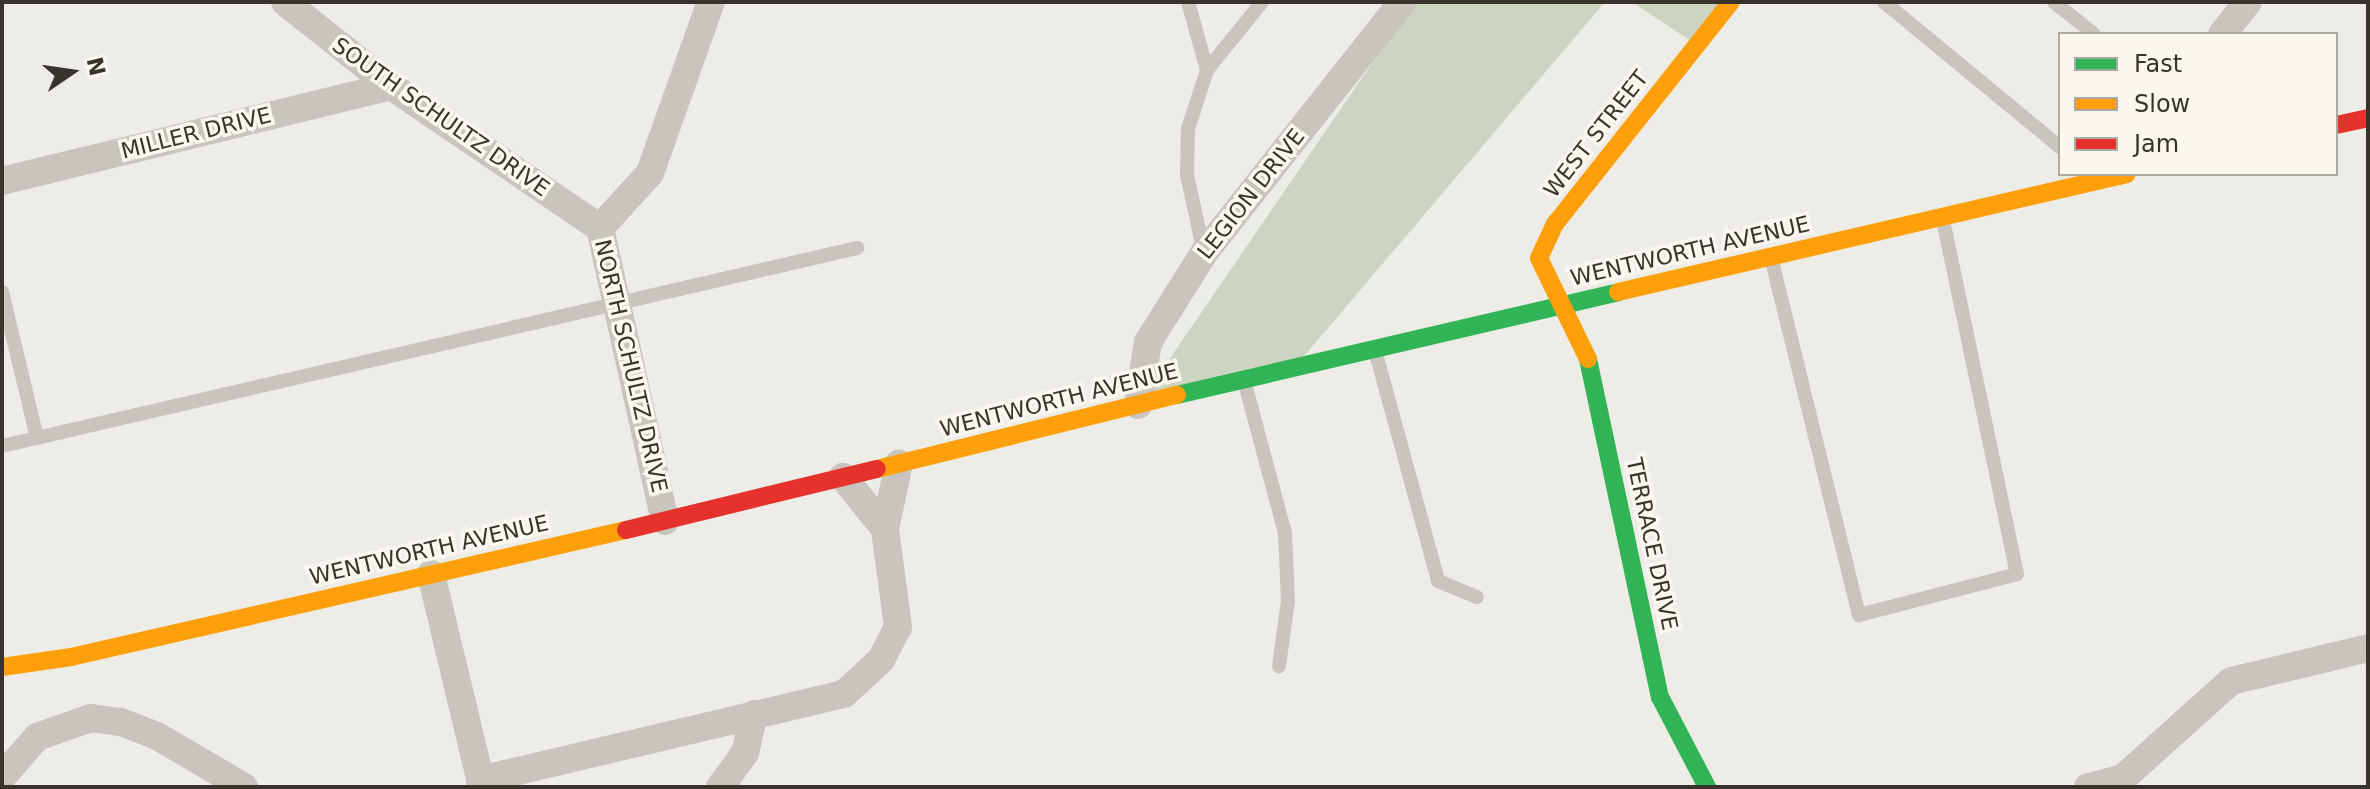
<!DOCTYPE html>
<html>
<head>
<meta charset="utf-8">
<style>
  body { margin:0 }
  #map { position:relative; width:2370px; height:789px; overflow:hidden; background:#eeece6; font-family:"DejaVu Sans",sans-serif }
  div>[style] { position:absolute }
  .green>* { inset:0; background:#ccd4c2 }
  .lane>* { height:14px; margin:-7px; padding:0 7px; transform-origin:7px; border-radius:7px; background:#c8c4be }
  .street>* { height:28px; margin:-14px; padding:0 14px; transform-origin:14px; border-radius:14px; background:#c8c4be }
  .fast>* { height:18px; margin:-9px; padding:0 9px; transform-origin:9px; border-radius:9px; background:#30b455 }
  .slow>* { height:18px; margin:-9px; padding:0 9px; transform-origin:9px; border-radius:9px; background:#ff9f0a }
  .jam>* { height:18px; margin:-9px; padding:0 9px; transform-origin:9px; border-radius:9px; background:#e5322d }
  span { translate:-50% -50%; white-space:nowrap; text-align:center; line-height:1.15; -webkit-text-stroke:7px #f9f7ef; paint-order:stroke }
  .street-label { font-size:22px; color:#39332d }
  .frame { position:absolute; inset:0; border:4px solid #39332d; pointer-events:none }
  .legend { position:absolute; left:2058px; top:32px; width:280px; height:144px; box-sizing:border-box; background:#f9f7ef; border:2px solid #aca9a1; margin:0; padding:10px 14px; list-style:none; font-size:24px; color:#39332d }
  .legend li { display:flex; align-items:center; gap:16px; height:40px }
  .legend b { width:40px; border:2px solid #aca9a1 }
  .north { position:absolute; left:32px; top:32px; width:80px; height:80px; -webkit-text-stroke:6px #f9f7ef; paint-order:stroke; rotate:77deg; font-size:22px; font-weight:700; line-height:32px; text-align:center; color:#39332d }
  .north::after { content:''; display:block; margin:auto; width:28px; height:36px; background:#39332d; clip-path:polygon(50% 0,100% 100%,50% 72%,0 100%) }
</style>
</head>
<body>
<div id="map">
  <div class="green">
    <i style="clip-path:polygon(1414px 2px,1605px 2px,1294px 368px,1138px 405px)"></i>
    <i style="clip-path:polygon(1632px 2px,1731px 2px,1697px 45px)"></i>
  </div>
  <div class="lane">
    <i style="left:1188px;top:2px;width:71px;rotate:74.4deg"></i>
    <i style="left:1884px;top:2px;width:228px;rotate:39.5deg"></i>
    <i style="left:2054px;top:2px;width:51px;rotate:38.7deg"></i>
    <i style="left:1204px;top:253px;width:80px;rotate:-102.3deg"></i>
    <i style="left:1187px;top:175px;width:46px;rotate:-88.8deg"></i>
    <i style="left:1188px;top:129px;width:62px;rotate:-72.1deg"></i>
    <i style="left:1207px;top:70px;width:87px;rotate:-51deg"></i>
    <i style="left:1771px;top:257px;width:369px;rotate:76.2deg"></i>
    <i style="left:1859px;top:615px;width:163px;rotate:-14.5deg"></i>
    <i style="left:2017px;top:574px;width:363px;rotate:-101.8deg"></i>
    <i style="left:2px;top:292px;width:150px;rotate:76.5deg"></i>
    <i style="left:1375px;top:350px;width:239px;rotate:74.7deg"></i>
    <i style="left:1438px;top:581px;width:42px;rotate:22.3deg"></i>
    <i style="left:1244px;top:380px;width:158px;rotate:75deg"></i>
    <i style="left:1285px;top:533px;width:68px;rotate:87.5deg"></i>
    <i style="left:1288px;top:601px;width:66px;rotate:97.9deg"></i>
    <i style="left:2px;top:446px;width:878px;rotate:-13.04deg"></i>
  </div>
  <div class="street">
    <i style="left:285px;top:2px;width:135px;rotate:38.4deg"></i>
    <i style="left:391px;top:86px;width:253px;rotate:34.2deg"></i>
    <i style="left:2222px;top:34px;width:41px;rotate:-50.9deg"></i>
    <i style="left:2px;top:181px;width:400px;rotate:-13.7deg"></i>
    <i style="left:600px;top:228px;width:300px;rotate:77.5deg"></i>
    <i style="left:600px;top:228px;width:74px;rotate:-47.7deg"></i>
    <i style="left:650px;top:173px;width:182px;rotate:-70.4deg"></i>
    <i style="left:1138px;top:405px;width:64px;rotate:-81deg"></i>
    <i style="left:1148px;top:342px;width:105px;rotate:-57.8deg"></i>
    <i style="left:1204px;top:253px;width:320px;rotate:-51.7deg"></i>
    <i style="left:885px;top:529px;width:67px;rotate:-78deg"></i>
    <i style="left:431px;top:574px;width:219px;rotate:76.5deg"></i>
    <i style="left:2px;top:777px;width:53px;rotate:-48.8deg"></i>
    <i style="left:37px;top:737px;width:57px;rotate:-19.4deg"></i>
    <i style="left:91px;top:718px;width:30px;rotate:8deg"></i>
    <i style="left:121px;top:722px;width:39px;rotate:21deg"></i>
    <i style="left:157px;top:736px;width:101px;rotate:30.4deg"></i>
    <i style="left:480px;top:780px;width:374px;rotate:-13.3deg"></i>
    <i style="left:844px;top:694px;width:50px;rotate:-42.6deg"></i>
    <i style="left:881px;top:660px;width:37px;rotate:-63deg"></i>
    <i style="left:898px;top:627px;width:99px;rotate:-97.6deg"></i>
    <i style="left:885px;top:529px;width:67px;rotate:-128.9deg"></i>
    <i style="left:720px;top:787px;width:42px;rotate:-53.7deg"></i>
    <i style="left:745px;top:753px;width:40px;rotate:-77deg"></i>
    <i style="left:2088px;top:787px;width:36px;rotate:-14deg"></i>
    <i style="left:2123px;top:778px;width:145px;rotate:-41.9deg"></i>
    <i style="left:2231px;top:681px;width:141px;rotate:-13.5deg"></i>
  </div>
  <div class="fast">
    <i style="left:1588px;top:359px;width:346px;rotate:78deg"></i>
    <i style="left:1660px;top:697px;width:102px;rotate:62.4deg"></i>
    <i style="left:1177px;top:395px;width:453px;rotate:-13.1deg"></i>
  </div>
  <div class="slow">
    <i style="left:1618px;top:292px;width:522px;rotate:-13.05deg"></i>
    <i style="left:1588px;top:359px;width:112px;rotate:-115.9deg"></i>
    <i style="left:1539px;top:258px;width:38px;rotate:-65deg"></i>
    <i style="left:1555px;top:224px;width:283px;rotate:-51.6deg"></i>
    <i style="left:877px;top:469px;width:309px;rotate:-13.9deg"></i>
    <i style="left:2px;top:667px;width:70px;rotate:-8.2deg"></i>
    <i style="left:71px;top:657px;width:569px;rotate:-12.89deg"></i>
  </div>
  <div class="jam">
    <i style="left:2336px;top:125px;width:33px;rotate:-12deg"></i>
    <i style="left:626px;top:530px;width:258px;rotate:-13.7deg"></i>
  </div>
  <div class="street-label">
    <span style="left:441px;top:117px;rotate:35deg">SOUTH SCHULTZ DRIVE</span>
    <span style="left:196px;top:133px;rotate:-14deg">MILLER DRIVE</span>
    <span style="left:1596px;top:134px;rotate:-52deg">WEST STREET</span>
    <span style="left:1251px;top:194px;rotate:-52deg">LEGION DRIVE</span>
    <span style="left:1690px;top:251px;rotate:-13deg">WENTWORTH AVENUE</span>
    <span style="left:631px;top:366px;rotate:77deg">NORTH SCHULTZ DRIVE</span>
    <span style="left:1059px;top:400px;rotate:-14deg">WENTWORTH AVENUE</span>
    <span style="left:1652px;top:544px;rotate:78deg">TERRACE DRIVE</span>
    <span style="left:429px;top:550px;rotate:-13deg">WENTWORTH AVENUE</span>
  </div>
  <div class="frame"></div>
  <ul class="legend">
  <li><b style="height:10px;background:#30b455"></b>Fast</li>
  <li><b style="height:10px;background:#ff9f0a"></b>Slow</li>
  <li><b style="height:10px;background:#e5322d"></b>Jam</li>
  </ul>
  <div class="north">N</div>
</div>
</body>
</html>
